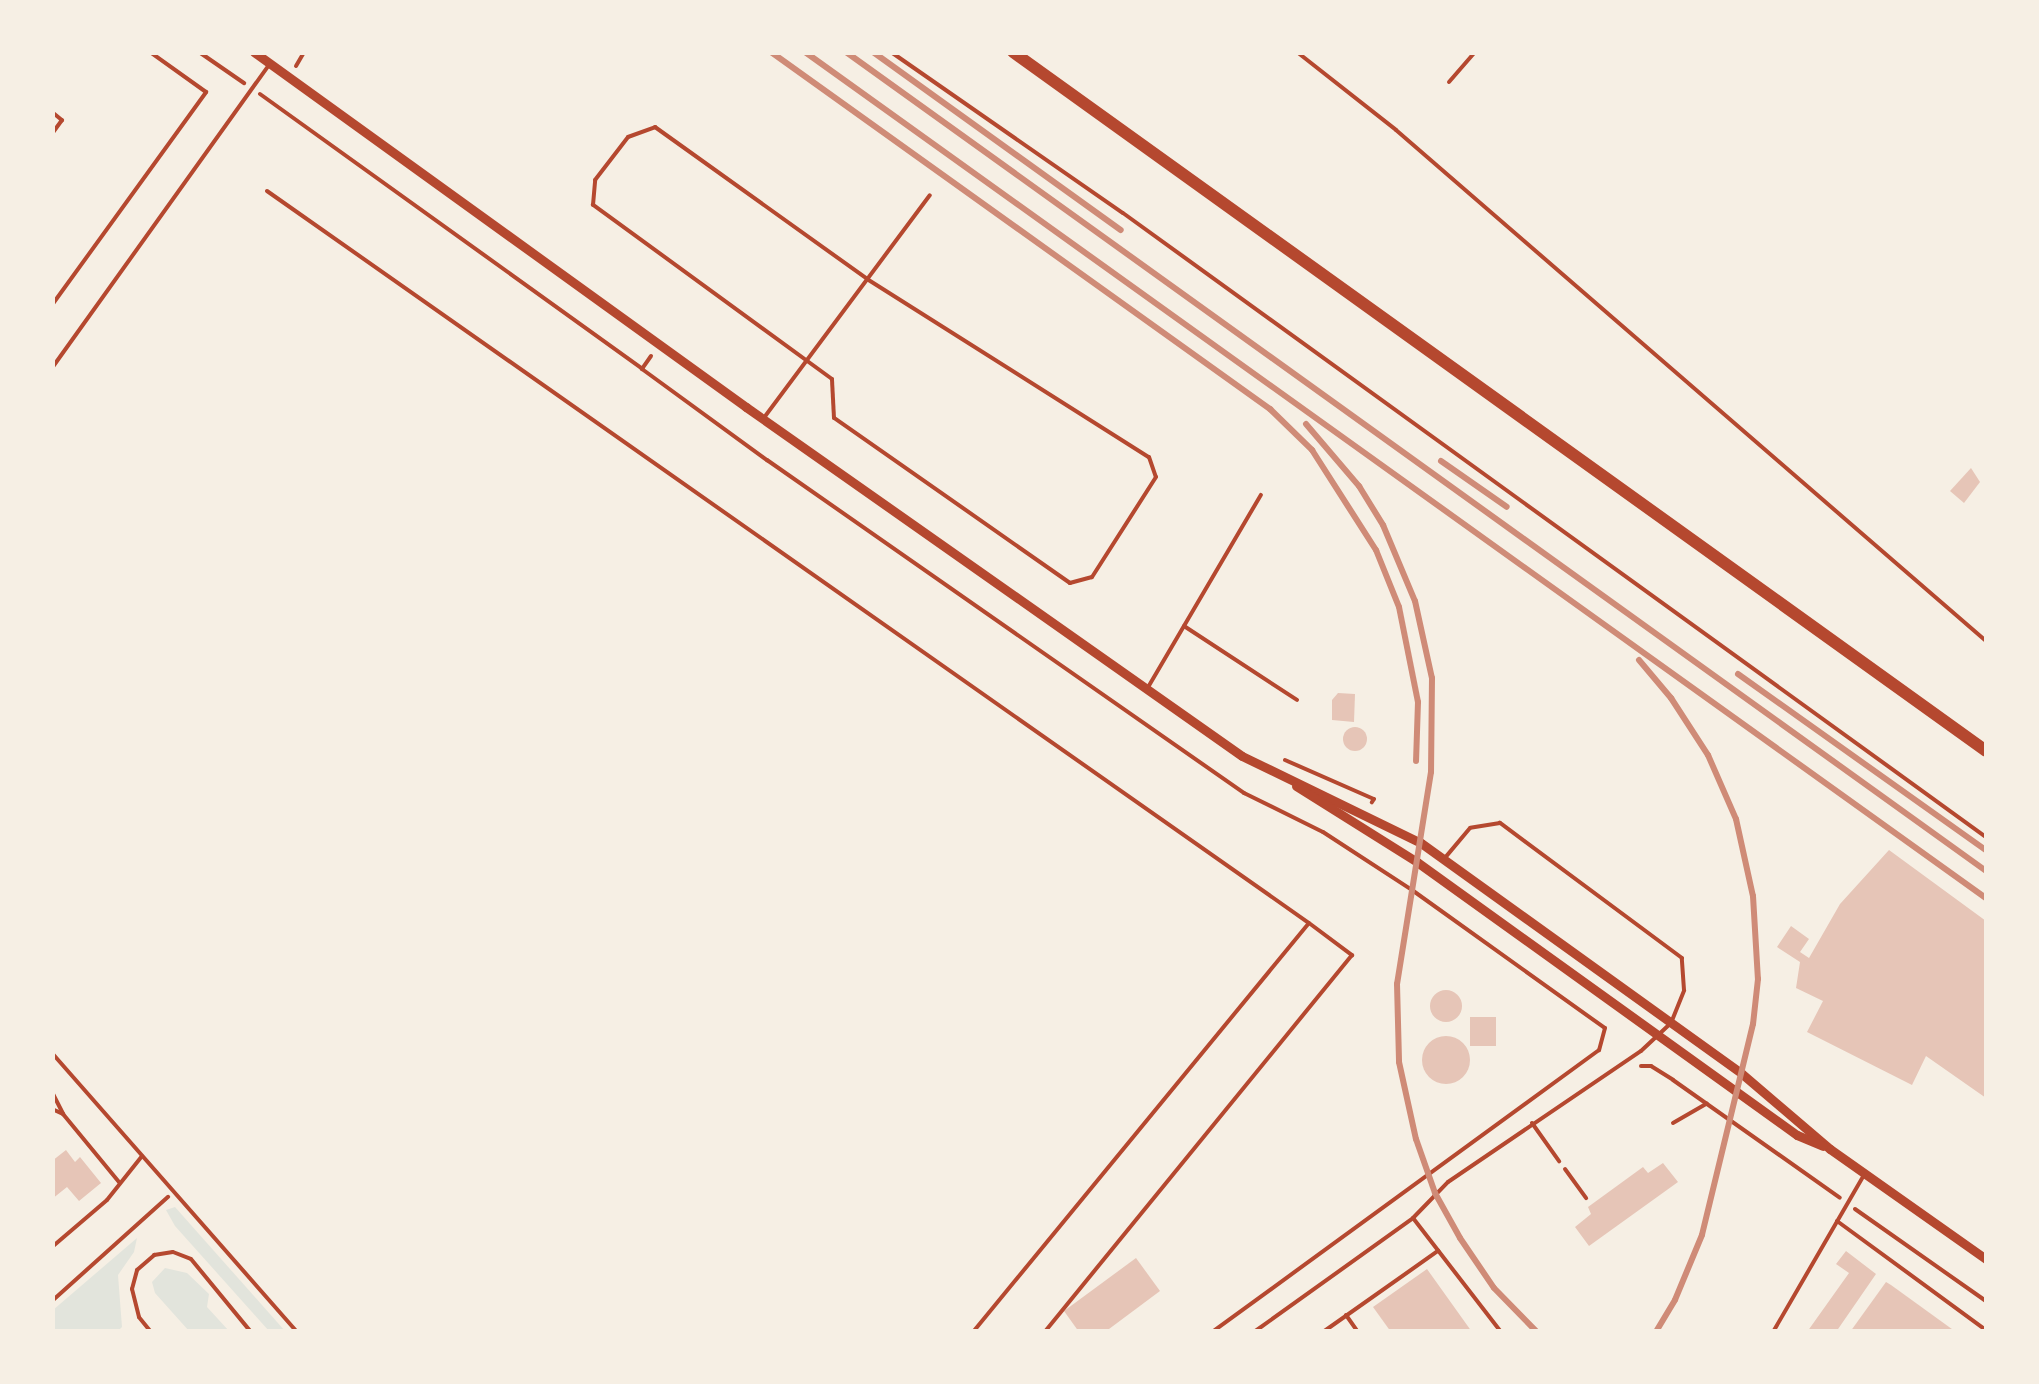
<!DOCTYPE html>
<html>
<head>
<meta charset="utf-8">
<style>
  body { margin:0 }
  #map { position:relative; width:2039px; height:1384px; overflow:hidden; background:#f6efe4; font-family:"PT Sans Narrow",sans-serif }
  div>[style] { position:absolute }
  .green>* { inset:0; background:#e2e4dc }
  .building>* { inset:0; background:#e6c5b7; transform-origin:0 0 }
  .round { border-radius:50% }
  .path>* { height:4px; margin:-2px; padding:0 2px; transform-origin:2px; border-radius:2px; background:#b5482f }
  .service>* { height:4px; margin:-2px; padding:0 2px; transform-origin:2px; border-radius:2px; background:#b5482f }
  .minor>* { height:9px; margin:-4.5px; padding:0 4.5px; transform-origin:4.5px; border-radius:4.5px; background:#b5482f }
  .secondary>* { height:12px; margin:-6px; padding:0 6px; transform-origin:6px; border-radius:6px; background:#b5482f }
  .rail>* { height:6px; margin:-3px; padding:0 3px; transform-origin:3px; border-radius:3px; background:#cf8b77 }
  span { translate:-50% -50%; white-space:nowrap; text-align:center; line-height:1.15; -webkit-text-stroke:8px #f6efe4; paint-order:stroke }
  .frame { position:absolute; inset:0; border:55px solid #f6efe4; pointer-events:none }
</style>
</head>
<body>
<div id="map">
  <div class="green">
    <i style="clip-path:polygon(175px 1207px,285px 1331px,269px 1331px,175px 1226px,166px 1210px)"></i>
    <i style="clip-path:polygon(137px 1238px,134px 1252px,118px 1275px,122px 1327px,118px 1331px,53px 1331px,53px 1310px)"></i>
    <i style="clip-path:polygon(165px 1268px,187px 1273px,209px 1294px,207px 1307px,229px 1331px,189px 1331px,155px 1293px,152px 1282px)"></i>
  </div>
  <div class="building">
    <i style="clip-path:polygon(1971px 468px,1980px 482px,1964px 503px,1950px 491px)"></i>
    <i style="clip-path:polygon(1338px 693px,1355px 694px,1354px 722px,1332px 720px,1332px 700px)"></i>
    <i class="round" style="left:1343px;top:727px;width:24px;height:24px"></i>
    <i style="clip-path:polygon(1889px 850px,1986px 921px,1986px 1098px,1926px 1056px,1912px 1085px,1807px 1032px,1823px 1001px,1796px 988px,1800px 962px,1777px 947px,1791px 926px,1809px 939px,1800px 952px,1809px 958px,1840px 904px)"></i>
    <i class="round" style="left:1430px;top:990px;width:32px;height:32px"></i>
    <i style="left:1470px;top:1017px;width:26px;height:29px"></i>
    <i class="round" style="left:1422px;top:1036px;width:48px;height:48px"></i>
    <i style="clip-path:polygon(66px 1150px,75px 1162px,80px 1157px,101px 1183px,79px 1201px,67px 1187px,52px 1199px,52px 1161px)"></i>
    <i style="clip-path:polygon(1663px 1163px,1678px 1182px,1589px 1246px,1575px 1227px,1591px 1214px,1588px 1207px,1643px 1167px,1648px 1173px)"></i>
    <i style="clip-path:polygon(1846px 1251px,1876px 1274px,1836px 1332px,1807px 1332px,1849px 1273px,1836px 1264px)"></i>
    <i style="clip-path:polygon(1136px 1258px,1160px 1291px,1105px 1332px,1079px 1332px,1064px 1311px)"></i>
    <i style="clip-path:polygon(1427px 1269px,1472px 1332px,1391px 1332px,1373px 1307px)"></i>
    <i style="clip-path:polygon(1886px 1282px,1891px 1285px,1956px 1332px,1850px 1332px)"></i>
  </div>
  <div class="path">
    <i style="left:199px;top:52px;width:55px;rotate:34.6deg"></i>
    <i style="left:891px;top:52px;width:282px;rotate:34.8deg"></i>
    <i style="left:1123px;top:213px;width:1065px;rotate:35.87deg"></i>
    <i style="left:1297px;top:52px;width:126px;rotate:38.2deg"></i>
    <i style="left:1396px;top:130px;width:781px;rotate:40.9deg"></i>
    <i style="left:296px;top:66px;width:16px;rotate:-60deg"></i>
    <i style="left:260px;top:94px;width:471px;rotate:35.7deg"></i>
    <i style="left:651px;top:356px;width:16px;rotate:125deg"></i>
    <i style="left:642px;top:369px;width:155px;rotate:36.1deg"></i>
    <i style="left:767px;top:460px;width:582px;rotate:34.92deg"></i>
    <i style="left:1244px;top:793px;width:88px;rotate:26.3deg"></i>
    <i style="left:1323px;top:832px;width:106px;rotate:33.1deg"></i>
    <i style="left:1412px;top:890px;width:237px;rotate:35.6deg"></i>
    <i style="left:1605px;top:1028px;width:23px;rotate:105deg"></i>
    <i style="left:1599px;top:1050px;width:479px;rotate:143.9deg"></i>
    <i style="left:1285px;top:760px;width:97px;rotate:23.7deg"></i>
    <i style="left:1374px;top:799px;width:4px;rotate:124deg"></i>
    <i style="left:1641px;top:1066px;width:10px"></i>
    <i style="left:1651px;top:1066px;width:26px;rotate:32deg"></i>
    <i style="left:1673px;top:1080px;width:204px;rotate:35.2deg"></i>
    <i style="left:1673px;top:1123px;width:39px;rotate:-30deg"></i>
    <i style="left:1565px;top:1169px;width:36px;rotate:54deg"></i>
    <i style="left:1855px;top:1209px;width:160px;rotate:35.1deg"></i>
    <i style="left:52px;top:1301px;width:156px;rotate:-41.9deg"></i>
  </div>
  <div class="service">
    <i style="left:1449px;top:82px;width:40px;rotate:-49deg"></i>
    <i style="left:52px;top:112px;width:13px;rotate:39deg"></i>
    <i style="left:62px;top:120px;width:17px;rotate:126deg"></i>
    <i style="left:655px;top:127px;width:261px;rotate:35.6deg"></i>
    <i style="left:867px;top:279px;width:333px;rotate:32.3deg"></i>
    <i style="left:1149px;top:457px;width:21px;rotate:71deg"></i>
    <i style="left:1156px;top:477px;width:119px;rotate:122.6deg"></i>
    <i style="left:1092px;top:577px;width:23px;rotate:165deg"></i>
    <i style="left:1070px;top:583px;width:288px;rotate:-145deg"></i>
    <i style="left:834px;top:418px;width:39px;rotate:-93deg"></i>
    <i style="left:832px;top:379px;width:296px;rotate:-143.9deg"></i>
    <i style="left:593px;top:205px;width:25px;rotate:-85deg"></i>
    <i style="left:595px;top:180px;width:54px;rotate:-52.5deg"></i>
    <i style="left:628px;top:137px;width:29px;rotate:-20deg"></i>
    <i style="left:267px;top:191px;width:1273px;rotate:35.09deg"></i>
    <i style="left:52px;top:305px;width:263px;rotate:-54.1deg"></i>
    <i style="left:206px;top:92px;width:69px;rotate:-144.5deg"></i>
    <i style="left:52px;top:368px;width:371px;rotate:-54.4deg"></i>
    <i style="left:763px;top:419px;width:279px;rotate:-53.3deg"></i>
    <i style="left:1184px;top:626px;width:135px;rotate:33.2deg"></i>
    <i style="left:1147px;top:689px;width:225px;rotate:-59.6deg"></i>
    <i style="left:52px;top:1053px;width:371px;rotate:48.7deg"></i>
    <i style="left:52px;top:1092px;width:25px;rotate:63deg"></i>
    <i style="left:63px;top:1114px;width:88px;rotate:50.5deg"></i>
    <i style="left:52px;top:1109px;width:12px;rotate:24deg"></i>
    <i style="left:1532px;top:1123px;width:47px;rotate:54.6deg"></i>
    <i style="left:1413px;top:1218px;width:144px;rotate:52.3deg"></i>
    <i style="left:1837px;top:1221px;width:185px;rotate:36.2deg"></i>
    <i style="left:52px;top:1247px;width:72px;rotate:-40.5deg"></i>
    <i style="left:107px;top:1200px;width:56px;rotate:-51.5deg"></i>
    <i style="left:1346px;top:1315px;width:21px;rotate:55deg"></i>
    <i style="left:151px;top:1332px;width:19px;rotate:-129deg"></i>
    <i style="left:139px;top:1317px;width:29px;rotate:-104deg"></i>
    <i style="left:132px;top:1289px;width:20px;rotate:-75deg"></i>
    <i style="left:137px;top:1270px;width:23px;rotate:-41deg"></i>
    <i style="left:154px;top:1255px;width:19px;rotate:-9deg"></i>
    <i style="left:173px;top:1252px;width:19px;rotate:21deg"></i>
    <i style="left:191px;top:1259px;width:94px;rotate:50.6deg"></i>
    <i style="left:973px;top:1332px;width:529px;rotate:-50.6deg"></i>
    <i style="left:1309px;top:923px;width:54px;rotate:36.7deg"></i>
    <i style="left:1352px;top:955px;width:487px;rotate:129.2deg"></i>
    <i style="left:1254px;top:1332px;width:196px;rotate:-35.6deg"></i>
    <i style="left:1413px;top:1218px;width:50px;rotate:-45.8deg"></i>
    <i style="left:1448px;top:1182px;width:233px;rotate:-34.2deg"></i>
    <i style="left:1641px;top:1051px;width:41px;rotate:-43deg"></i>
    <i style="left:1671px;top:1023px;width:35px;rotate:-68deg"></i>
    <i style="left:1684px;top:990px;width:32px;rotate:-94deg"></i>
    <i style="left:1682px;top:958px;width:227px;rotate:-143.4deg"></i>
    <i style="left:1500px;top:823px;width:30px;rotate:171deg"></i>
    <i style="left:1470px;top:828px;width:40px;rotate:130deg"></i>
    <i style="left:1323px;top:1332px;width:141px;rotate:-35.2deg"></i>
    <i style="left:1773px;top:1332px;width:184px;rotate:-59.9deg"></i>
  </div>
  <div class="minor">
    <i style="left:254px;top:52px;width:607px;rotate:35.81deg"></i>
    <i style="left:746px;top:407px;width:606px;rotate:35.13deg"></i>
    <i style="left:1242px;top:756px;width:199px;rotate:25.9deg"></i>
    <i style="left:1421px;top:843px;width:394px;rotate:35.7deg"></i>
    <i style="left:1741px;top:1073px;width:117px;rotate:40.5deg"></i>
    <i style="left:1830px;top:1149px;width:191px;rotate:35.2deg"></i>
    <i style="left:1296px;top:786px;width:143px;rotate:32.1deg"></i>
    <i style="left:1417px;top:862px;width:468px;rotate:35.7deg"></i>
    <i style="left:1797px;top:1135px;width:28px;rotate:23deg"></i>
  </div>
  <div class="secondary">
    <i style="left:1013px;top:52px;width:1198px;rotate:35.69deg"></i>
  </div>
  <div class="rail">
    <i style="left:771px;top:52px;width:614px;rotate:35.58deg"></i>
    <i style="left:1270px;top:409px;width:59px;rotate:44.3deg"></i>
    <i style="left:1312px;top:450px;width:119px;rotate:57.4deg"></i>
    <i style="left:1376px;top:550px;width:61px;rotate:68deg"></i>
    <i style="left:1399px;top:607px;width:97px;rotate:78.7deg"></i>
    <i style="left:1418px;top:702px;width:59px;rotate:91.9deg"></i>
    <i style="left:805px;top:52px;width:1453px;rotate:35.62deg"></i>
    <i style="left:846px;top:52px;width:1404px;rotate:35.69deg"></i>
    <i style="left:873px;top:52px;width:305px;rotate:35.7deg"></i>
    <i style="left:1306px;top:424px;width:82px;rotate:49.5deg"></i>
    <i style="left:1359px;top:486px;width:46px;rotate:58.4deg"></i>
    <i style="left:1383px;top:525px;width:82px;rotate:67.2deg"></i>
    <i style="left:1415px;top:601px;width:79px;rotate:77.6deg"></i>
    <i style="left:1432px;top:678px;width:94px;rotate:90.6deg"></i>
    <i style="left:1431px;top:772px;width:215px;rotate:99.1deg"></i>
    <i style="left:1397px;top:984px;width:78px;rotate:88.5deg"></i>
    <i style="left:1399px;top:1062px;width:79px;rotate:77.6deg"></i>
    <i style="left:1416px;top:1139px;width:57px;rotate:70.6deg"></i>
    <i style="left:1435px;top:1193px;width:51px;rotate:60.9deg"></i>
    <i style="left:1460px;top:1238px;width:60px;rotate:55.8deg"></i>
    <i style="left:1494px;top:1288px;width:62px;rotate:45.7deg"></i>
    <i style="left:1441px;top:461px;width:80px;rotate:34.9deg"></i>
    <i style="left:1639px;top:660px;width:50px;rotate:49.9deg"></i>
    <i style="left:1671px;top:698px;width:68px;rotate:57deg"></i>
    <i style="left:1708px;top:755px;width:70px;rotate:66.4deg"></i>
    <i style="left:1736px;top:819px;width:79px;rotate:77.6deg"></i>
    <i style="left:1753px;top:896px;width:83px;rotate:86.6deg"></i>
    <i style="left:1758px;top:979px;width:45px;rotate:96.3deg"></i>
    <i style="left:1753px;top:1024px;width:217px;rotate:103.6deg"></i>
    <i style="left:1702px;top:1235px;width:70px;rotate:112.6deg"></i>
    <i style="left:1675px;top:1300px;width:37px;rotate:121deg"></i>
    <i style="left:1738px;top:674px;width:304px;rotate:35.4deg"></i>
  </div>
  <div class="frame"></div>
</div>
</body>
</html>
